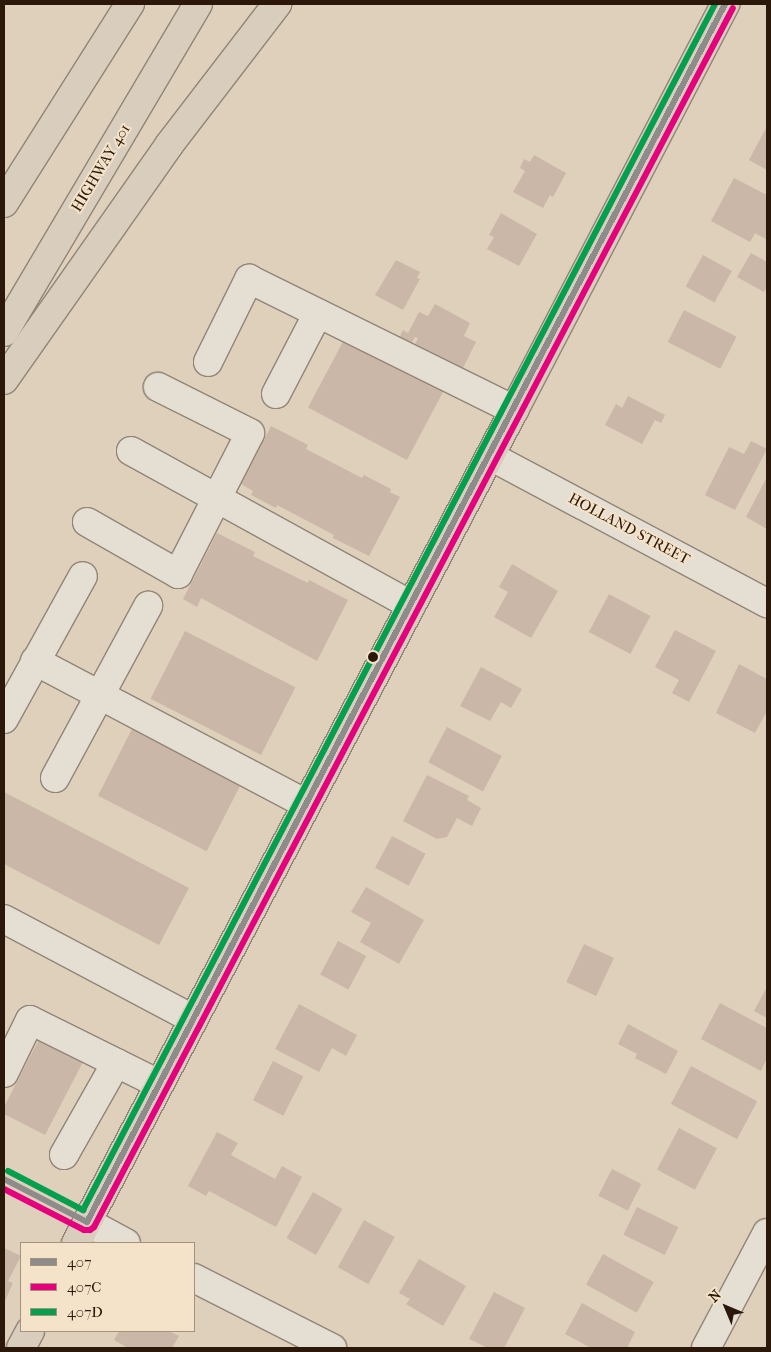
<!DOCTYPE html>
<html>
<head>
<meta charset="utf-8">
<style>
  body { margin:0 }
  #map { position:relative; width:771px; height:1352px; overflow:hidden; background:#dfd0bb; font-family:"IM FELL French Canon",serif }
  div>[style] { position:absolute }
  .building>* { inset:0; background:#cbb7a8; transform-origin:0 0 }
  .roads { filter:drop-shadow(1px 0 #908577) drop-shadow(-1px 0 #908577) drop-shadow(0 1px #908577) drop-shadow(0 -1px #908577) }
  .minor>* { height:28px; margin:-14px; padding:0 14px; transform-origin:14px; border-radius:14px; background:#e5ded3 }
  .major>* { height:28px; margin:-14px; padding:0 14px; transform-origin:14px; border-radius:14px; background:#d9cebe }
  .highway>* { height:28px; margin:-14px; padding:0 14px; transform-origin:14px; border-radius:14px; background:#d9cebe }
  .bus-1>* { height:6px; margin:-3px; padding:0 3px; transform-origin:3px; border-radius:3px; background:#8e8c8b }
  .bus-2>* { height:6px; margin:-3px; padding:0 3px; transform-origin:3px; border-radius:3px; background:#e5007d }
  .bus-3>* { height:6px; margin:-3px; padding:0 3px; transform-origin:3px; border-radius:3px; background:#029f4e }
  .dots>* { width:14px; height:14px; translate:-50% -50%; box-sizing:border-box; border:2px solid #f4e3c9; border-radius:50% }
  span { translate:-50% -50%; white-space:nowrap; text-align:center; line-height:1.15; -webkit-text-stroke:4px #f4e3c9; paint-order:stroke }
  .street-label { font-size:15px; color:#2b180b }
  .frame { position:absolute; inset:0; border:5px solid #2b180b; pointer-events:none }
  .legend { position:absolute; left:20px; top:1242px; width:175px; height:90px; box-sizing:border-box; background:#f4e3c9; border:1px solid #a4927d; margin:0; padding:6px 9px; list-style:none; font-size:15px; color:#2b180b }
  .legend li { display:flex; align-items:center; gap:10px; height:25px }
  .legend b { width:25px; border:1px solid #a4927d }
  .north { position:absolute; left:701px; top:1282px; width:50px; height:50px; -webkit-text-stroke:4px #f4e3c9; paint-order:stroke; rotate:315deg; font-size:14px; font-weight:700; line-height:20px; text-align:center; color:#2b180b }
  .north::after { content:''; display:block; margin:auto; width:18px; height:22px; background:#2b180b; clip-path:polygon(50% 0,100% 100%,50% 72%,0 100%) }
</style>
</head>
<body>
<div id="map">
  <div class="building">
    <i style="clip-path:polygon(767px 126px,767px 170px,749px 160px)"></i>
    <i style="clip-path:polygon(534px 155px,566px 173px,553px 197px,550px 195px,543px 208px,513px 192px,525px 171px,520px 168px,524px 159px,530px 162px)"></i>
    <i style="clip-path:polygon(734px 178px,767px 195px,767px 240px,755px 233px,750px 242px,711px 221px)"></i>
    <i style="clip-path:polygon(501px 213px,537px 234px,519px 266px,487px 249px,494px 237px,489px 235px)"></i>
    <i style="clip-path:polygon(751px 253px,767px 262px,767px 287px,764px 292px,737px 277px)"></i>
    <i style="left:703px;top:255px;width:33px;height:36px;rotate:29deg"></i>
    <i style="clip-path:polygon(396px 260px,420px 272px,417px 278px,420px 279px,403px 310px,375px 295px)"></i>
    <i style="clip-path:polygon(435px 304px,470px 323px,464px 336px,476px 342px,462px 370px,415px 344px,418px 338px,415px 337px,409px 347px,398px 340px,403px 330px,408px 333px,419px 312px,428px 316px)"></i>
    <i style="left:684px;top:310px;width:59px;height:36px;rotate:27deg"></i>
    <i style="left:346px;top:336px;width:112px;height:81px;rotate:28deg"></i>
    <i style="clip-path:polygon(628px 396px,665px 415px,661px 423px,655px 420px,642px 444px,605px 425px,616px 404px,622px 408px)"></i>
    <i style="clip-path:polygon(271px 426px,308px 445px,306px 449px,362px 478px,364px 475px,391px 489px,390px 492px,400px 497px,369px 556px,333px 538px,334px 535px,277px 505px,276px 508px,251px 495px,253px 491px,241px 484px)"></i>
    <i style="clip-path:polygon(751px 441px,767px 449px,735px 510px,705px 495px,729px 447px,744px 454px)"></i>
    <i style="clip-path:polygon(766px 479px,767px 480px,767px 529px,746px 517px)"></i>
    <i style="clip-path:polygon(217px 533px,255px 552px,253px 556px,308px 583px,309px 580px,348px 600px,317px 661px,201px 598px,197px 607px,183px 599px)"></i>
    <i style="clip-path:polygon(512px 564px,558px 591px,531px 638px,494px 617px,508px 592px,499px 587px)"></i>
    <i style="left:609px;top:594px;width:47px;height:43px;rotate:28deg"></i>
    <i style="clip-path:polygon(675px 630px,716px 651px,689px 702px,672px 693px,679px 680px,655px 667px)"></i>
    <i style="left:185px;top:631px;width:124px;height:76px;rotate:27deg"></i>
    <i style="clip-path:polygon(739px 664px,767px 679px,767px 711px,755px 733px,716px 713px)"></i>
    <i style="clip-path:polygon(481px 667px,522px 689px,511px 708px,501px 702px,490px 721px,460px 706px)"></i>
    <i style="left:447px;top:727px;width:62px;height:40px;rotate:28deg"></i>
    <i style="left:132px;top:729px;width:122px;height:75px;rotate:27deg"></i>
    <i style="clip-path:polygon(427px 775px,469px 796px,467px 800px,481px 808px,472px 826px,457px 818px,447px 837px,437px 839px,403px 821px)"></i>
    <i style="clip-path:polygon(4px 792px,189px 888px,159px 945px,4px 864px)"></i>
    <i style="left:392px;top:836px;width:38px;height:36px;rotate:28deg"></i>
    <i style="clip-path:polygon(366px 887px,424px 920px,399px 964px,360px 942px,371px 923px,351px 912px)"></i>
    <i style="left:338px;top:941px;width:32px;height:38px;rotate:28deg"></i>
    <i style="left:584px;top:944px;width:33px;height:42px;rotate:25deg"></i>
    <i style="clip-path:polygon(767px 987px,767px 1018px,754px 1011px)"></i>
    <i style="clip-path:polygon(720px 1003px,767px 1028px,767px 1058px,761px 1071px,701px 1039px)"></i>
    <i style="clip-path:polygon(299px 1004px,357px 1035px,346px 1056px,332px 1048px,319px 1072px,275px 1049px)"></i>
    <i style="clip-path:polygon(628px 1024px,678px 1051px,666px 1074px,635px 1058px,637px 1054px,618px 1044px)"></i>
    <i style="clip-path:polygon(39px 1039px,83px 1062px,45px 1135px,4px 1114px,4px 1107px)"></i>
    <i style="left:273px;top:1061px;width:34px;height:44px;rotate:27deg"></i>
    <i style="left:691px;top:1066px;width:75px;height:43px;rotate:28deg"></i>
    <i style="left:679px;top:1128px;width:43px;height:47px;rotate:28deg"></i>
    <i style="clip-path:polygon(217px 1132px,238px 1143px,231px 1155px,275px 1179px,282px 1166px,302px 1177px,276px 1227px,209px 1191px,206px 1196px,188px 1186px)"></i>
    <i style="left:612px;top:1169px;width:33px;height:30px;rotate:27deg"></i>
    <i style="left:313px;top:1192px;width:34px;height:53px;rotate:30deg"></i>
    <i style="left:637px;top:1207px;width:46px;height:31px;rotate:26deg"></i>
    <i style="left:364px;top:1220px;width:35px;height:54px;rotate:29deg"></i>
    <i style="clip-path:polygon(4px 1248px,21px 1256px,8px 1281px,13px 1283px,4px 1303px)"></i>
    <i style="left:603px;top:1254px;width:58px;height:35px;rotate:29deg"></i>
    <i style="clip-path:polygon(419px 1259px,466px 1286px,443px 1326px,406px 1304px,410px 1299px,399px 1293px)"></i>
    <i style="clip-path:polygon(494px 1292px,525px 1308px,504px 1348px,488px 1348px,469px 1339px)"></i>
    <i style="clip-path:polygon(582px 1303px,635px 1332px,627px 1348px,591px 1348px,565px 1334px)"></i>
    <i style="clip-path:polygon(119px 1331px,169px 1331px,179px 1336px,172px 1348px,128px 1348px,114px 1340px)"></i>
  </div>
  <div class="roads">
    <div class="minor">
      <i style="left:208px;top:362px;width:93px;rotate:-63.7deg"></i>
      <i style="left:249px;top:279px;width:296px;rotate:26.3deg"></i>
      <i style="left:276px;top:394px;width:91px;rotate:-62.6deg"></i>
      <i style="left:131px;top:451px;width:320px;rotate:28.8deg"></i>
      <i style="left:490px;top:456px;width:314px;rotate:28deg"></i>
      <i style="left:87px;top:522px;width:105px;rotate:29.7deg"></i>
      <i style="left:178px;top:574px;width:158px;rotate:-62.9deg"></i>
      <i style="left:250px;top:433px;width:103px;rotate:-153.4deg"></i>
      <i style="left:35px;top:661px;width:306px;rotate:27.8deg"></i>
      <i style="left:4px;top:719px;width:163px;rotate:-61.1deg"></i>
      <i style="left:55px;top:778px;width:196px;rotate:-61.6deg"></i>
      <i style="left:4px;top:919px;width:214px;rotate:27.9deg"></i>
      <i style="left:4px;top:1073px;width:59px;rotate:-63.9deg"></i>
      <i style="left:30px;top:1020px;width:144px;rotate:26.4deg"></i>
      <i style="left:64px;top:1155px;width:106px;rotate:-60.5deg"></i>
      <i style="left:87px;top:1222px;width:44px;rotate:28.3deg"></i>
      <i style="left:194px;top:1278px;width:155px;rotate:26.9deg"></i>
      <i style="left:706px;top:1348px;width:130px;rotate:-62.1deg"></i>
    </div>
    <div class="major">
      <i style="left:76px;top:1243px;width:941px;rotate:-62.26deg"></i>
      <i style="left:514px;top:410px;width:458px;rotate:-62.5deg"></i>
      <i style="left:21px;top:1348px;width:19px;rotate:-62deg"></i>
    </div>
    <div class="highway">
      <i style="left:4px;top:203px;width:236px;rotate:-57.7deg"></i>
      <i style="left:4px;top:332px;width:381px;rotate:-59.4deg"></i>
      <i style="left:4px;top:380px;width:287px;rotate:-54.9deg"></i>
      <i style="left:169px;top:145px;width:178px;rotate:-52.5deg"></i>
    </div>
  </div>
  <div class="bus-1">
    <i style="left:4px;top:1179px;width:93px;rotate:27.4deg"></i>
    <i style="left:87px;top:1222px;width:1375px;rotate:-62.35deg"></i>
  </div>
  <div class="bus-2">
    <i style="left:4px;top:1189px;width:90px;rotate:27.1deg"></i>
    <i style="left:84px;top:1230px;width:6px"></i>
    <i style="left:90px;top:1230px;width:5px;rotate:-37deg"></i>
    <i style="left:94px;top:1227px;width:1376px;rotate:-62.34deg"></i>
  </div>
  <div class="bus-3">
    <i style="left:8px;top:1171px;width:85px;rotate:27.5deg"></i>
    <i style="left:83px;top:1210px;width:1362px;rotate:-62.34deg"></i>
  </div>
  <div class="dots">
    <i style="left:373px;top:657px;background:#2b180b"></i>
  </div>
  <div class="street-label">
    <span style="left:101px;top:168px;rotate:-59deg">HIGHWAY 401</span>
    <span style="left:629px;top:529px;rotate:28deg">HOLLAND STREET</span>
  </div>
  <div class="frame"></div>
  <ul class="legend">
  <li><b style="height:6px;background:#8e8c8b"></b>407</li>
  <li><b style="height:6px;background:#e5007d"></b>407C</li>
  <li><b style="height:6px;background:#029f4e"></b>407D</li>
  </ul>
  <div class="north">N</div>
</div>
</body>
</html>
